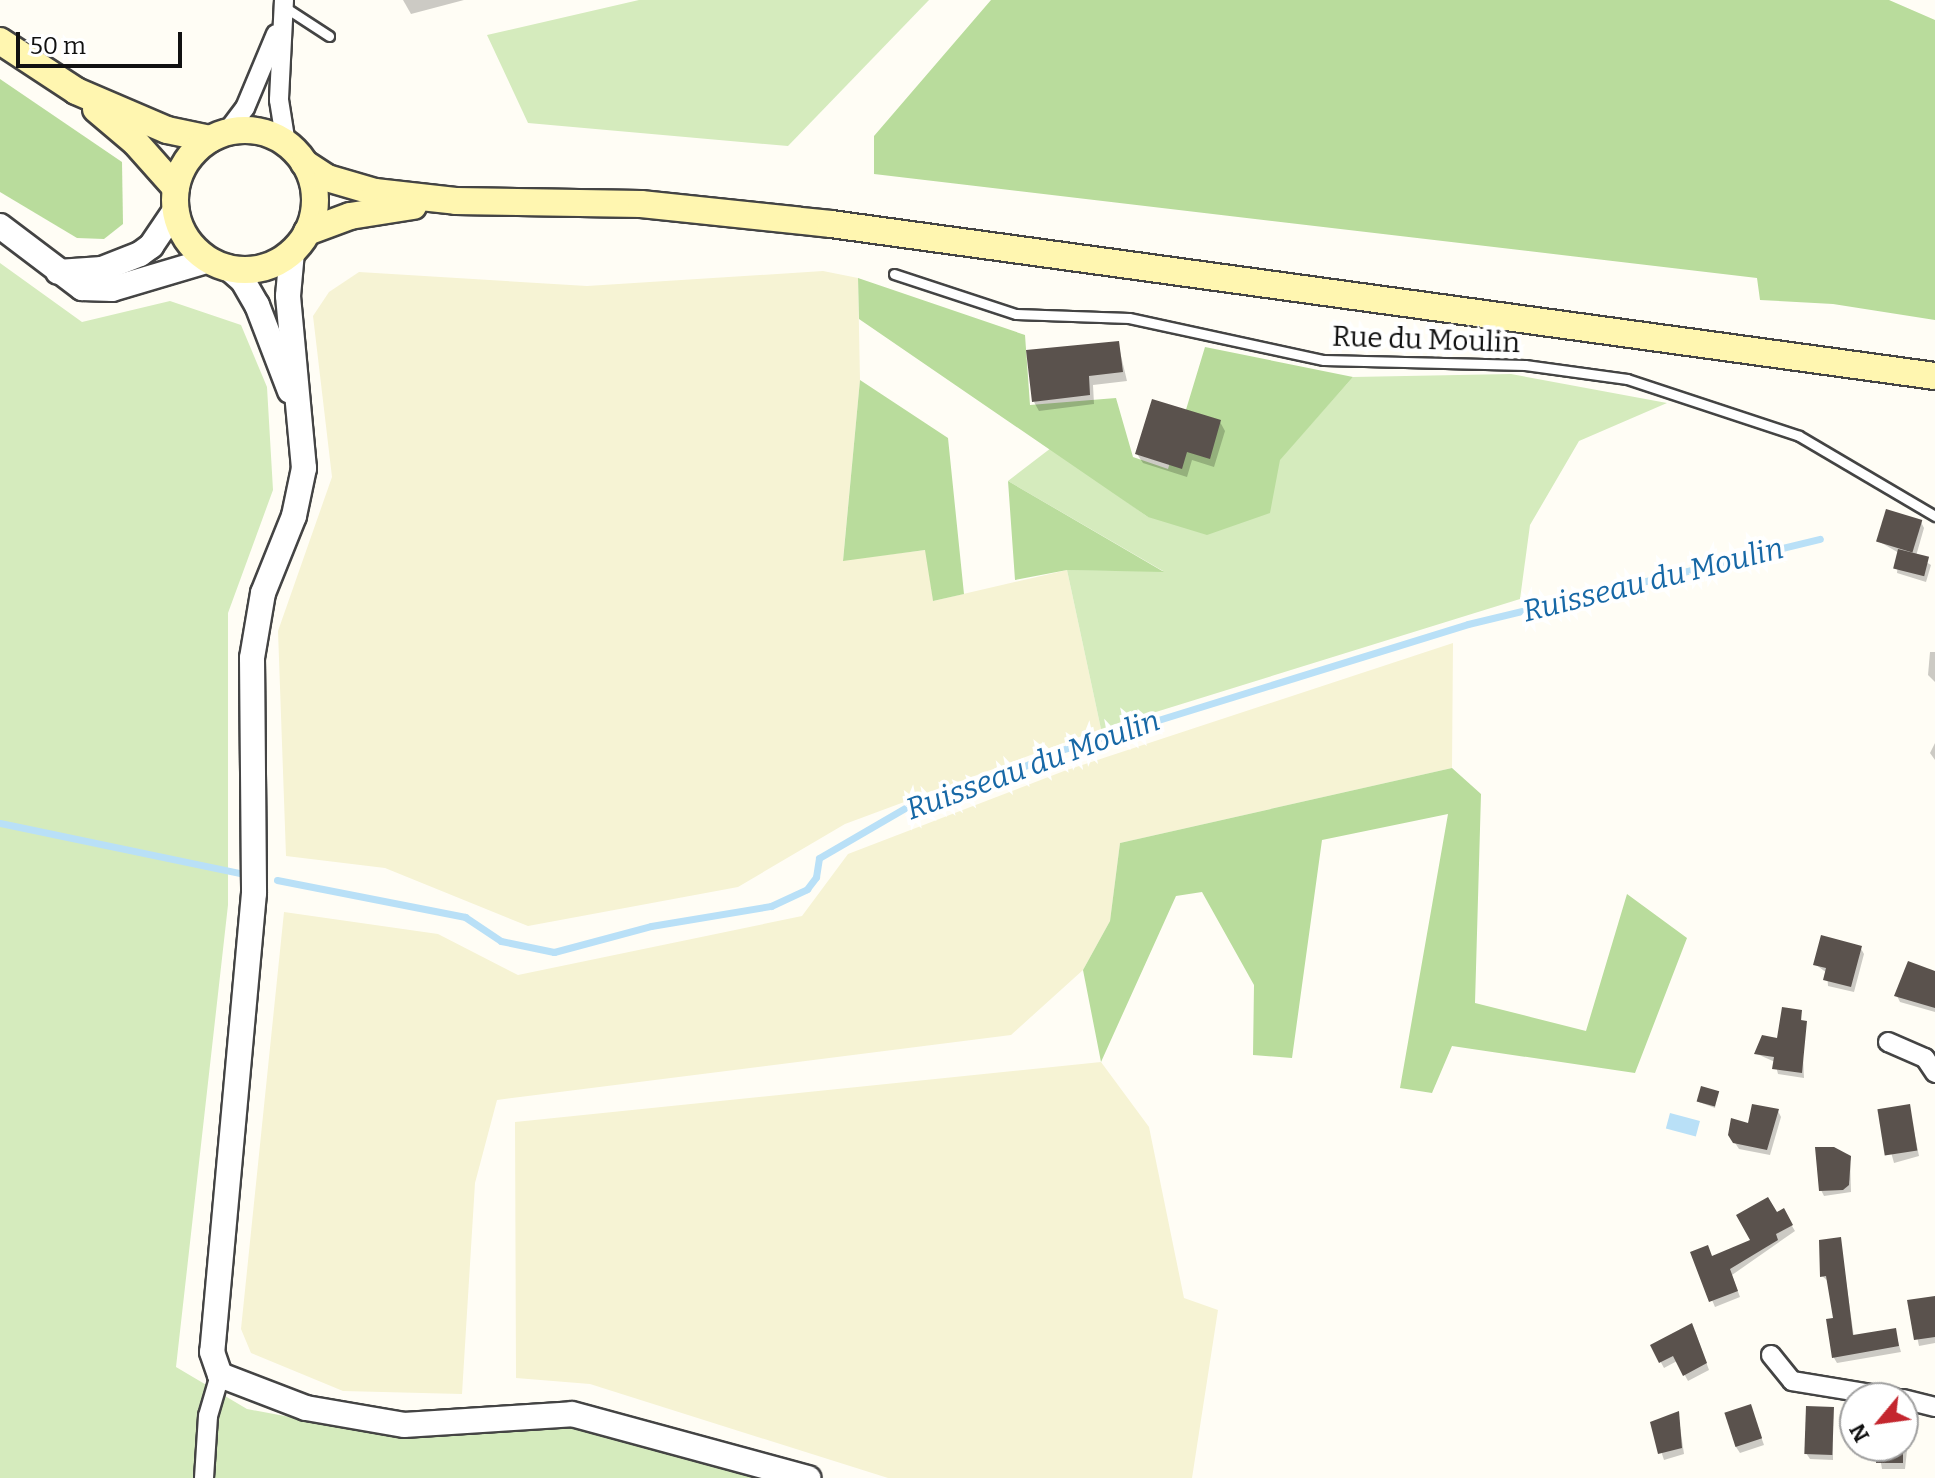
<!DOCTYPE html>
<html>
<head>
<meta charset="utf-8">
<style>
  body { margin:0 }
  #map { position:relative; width:1935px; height:1478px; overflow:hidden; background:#fffdf5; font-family:Bitter,serif }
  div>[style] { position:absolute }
  .farmland>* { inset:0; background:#f6f3d4 }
  .green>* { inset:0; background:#d5ebbd }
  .forest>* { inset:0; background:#b9dc9c }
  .water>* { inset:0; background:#b9e0f7; transform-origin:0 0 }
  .shadow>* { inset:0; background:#0003 }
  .stream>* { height:7px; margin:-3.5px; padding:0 3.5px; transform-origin:3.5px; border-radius:3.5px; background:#b9e0f7 }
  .building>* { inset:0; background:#5a524d; transform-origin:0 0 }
  .roads { filter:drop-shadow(2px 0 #444) drop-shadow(-2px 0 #444) drop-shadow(0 2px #444) drop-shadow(0 -2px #444) }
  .service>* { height:9px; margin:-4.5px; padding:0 4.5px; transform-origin:4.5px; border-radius:4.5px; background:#fff }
  .minor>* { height:18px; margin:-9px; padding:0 9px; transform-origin:9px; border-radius:9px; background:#fff }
  .tertiary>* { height:24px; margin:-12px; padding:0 12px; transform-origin:12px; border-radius:12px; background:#fff }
  .secondary>* { height:26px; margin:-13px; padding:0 13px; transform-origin:13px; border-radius:13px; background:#fff6b0 }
  .secondary>.ring { margin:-13px; padding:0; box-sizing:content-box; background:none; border:26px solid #fff6b0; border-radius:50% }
  span { translate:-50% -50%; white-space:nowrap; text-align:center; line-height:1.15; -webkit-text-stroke:8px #fff; paint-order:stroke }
  .street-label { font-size:28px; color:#111 }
  .water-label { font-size:30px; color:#1768a6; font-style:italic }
  .north { position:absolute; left:1839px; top:1382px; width:80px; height:80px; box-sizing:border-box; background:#fff; border:2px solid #a0a0a0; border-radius:50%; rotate:241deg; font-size:22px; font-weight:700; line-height:32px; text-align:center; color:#111 }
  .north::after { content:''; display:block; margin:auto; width:28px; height:36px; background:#c4262e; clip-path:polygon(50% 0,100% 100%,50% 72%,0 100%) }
  .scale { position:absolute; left:16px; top:32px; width:166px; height:36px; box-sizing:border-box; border:4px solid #111; border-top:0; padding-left:10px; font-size:24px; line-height:28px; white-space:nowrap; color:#111; -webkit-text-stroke:6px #fff; paint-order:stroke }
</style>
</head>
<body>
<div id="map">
  <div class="farmland">
    <i style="clip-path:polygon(823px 271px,858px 278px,860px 380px,843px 560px,926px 550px,933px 601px,1067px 570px,1101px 729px,845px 824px,738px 887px,528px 926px,385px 868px,286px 856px,278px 631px,332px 477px,313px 316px,329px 292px,359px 272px,587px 286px)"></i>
    <i style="clip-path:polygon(1453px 643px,1452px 768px,1120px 843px,1110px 921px,1083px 970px,1011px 1035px,497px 1100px,475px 1183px,462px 1394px,343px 1391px,251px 1353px,241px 1329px,284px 912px,438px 934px,518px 975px,802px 916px,848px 854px,1064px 771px)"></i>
    <i style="clip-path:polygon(1101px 1062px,1149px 1127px,1184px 1298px,1218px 1310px,1192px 1478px,888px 1478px,590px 1384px,516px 1378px,515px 1122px)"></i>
  </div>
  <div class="green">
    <i style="clip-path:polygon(639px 0,929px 0,788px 146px,528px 123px,487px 35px)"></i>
    <i style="clip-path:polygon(0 263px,82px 322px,170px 301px,241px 325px,267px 387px,273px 490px,228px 613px,228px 905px,176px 1367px,247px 1409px,386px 1435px,578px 1428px,777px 1478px,0 1478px)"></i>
    <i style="clip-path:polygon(1511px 374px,1667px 403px,1579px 441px,1530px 525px,1520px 599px,1101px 729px,1067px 570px,1163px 571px,1008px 481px,1051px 448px,1148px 517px,1269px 513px,1279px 460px,1353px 377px)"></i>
  </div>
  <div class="forest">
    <i style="clip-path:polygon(991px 0,1889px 0,1935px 20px,1935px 320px,1833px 304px,1760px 300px,1757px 278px,874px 174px,874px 136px)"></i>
    <i style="clip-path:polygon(0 79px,122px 162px,123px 224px,104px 239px,77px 238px,0 192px)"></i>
    <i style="clip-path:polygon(858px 278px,1025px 335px,1030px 405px,1116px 398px,1133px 457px,1168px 469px,1205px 347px,1353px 377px,1280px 460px,1270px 513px,1207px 535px,1148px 517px,859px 319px)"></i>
    <i style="clip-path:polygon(860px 380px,948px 438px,964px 594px,933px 601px,925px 550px,843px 561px)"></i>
    <i style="clip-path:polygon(1008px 481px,1164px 572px,1067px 570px,1015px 580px)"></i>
    <i style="clip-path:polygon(1452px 768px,1481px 794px,1475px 1003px,1586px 1031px,1627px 894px,1687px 938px,1635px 1073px,1452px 1046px,1432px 1093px,1400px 1088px,1448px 814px,1322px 840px,1292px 1058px,1253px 1055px,1254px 985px,1202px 892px,1176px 896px,1101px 1062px,1083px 970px,1110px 921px,1120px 843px)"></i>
  </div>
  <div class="water">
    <i style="left:1670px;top:1113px;width:31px;height:16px;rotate:15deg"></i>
  </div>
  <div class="shadow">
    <i style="clip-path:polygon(403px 0,464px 0,411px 14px)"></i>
    <i style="clip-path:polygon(1118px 343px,1127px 381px,1093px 385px,1094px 404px,1039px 411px,1034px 402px)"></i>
    <i style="clip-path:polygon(1220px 422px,1225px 431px,1214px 467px,1192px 460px,1187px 477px,1143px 463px,1137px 454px)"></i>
    <i style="clip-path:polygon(1921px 522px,1924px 528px,1916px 556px,1931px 565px,1926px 582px,1897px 573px,1899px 553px,1880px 542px)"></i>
    <i style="clip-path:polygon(1930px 652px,1935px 652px,1935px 682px,1928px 675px)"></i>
    <i style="clip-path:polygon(1935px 743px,1935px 760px,1930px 753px)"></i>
    <i style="clip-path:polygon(1860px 947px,1864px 954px,1854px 992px,1828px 986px,1827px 973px,1815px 964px)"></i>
    <i style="clip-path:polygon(1935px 973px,1935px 1012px,1900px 1002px,1897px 996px)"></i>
    <i style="clip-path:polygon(1801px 1012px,1804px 1078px,1778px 1074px,1775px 1062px,1757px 1054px,1779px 1040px)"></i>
    <i style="clip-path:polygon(1718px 1093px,1715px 1108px,1699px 1102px)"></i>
    <i style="clip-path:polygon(1909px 1106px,1919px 1156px,1894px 1163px,1880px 1113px)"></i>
    <i style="clip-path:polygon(1778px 1111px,1781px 1117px,1770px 1155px,1739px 1149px,1730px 1135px)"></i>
    <i style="clip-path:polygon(1850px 1157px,1851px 1192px,1824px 1196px,1821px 1190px)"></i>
    <i style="clip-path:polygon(1783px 1211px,1795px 1231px,1732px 1275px,1740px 1297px,1715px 1307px,1692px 1253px,1712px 1258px,1753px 1241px)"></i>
    <i style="clip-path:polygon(1840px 1239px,1854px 1337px,1895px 1331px,1901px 1352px,1837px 1363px,1834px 1358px,1835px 1320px,1829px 1282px,1822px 1276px)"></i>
    <i style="clip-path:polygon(1935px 1299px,1935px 1343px,1919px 1346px,1910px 1302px)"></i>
    <i style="clip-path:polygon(1695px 1331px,1709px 1370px,1688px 1381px,1677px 1361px,1664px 1368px,1652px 1346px)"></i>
    <i style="clip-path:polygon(1750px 1406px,1764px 1445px,1740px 1453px,1736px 1447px)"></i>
    <i style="clip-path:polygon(1833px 1409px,1833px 1460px,1810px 1459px,1806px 1453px)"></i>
    <i style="clip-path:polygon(1678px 1413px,1684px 1454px,1664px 1460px,1652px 1423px)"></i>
    <i style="clip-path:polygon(1903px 1425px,1909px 1432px,1905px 1469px,1882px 1469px,1878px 1446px,1903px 1446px)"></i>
  </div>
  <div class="stream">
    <i style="left:0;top:823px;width:244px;rotate:11.8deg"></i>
    <i style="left:277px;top:880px;width:192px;rotate:11.1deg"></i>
    <i style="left:465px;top:917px;width:43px;rotate:33.7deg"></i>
    <i style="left:501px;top:941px;width:54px;rotate:11.7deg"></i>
    <i style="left:554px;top:952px;width:100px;rotate:-15deg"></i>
    <i style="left:651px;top:926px;width:122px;rotate:-9.5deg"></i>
    <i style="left:771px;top:906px;width:40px;rotate:-25deg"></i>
    <i style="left:807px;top:889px;width:15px;rotate:-53deg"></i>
    <i style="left:816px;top:877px;width:19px;rotate:-81deg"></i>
    <i style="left:819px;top:858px;width:105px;rotate:-30.2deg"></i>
    <i style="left:910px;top:805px;width:73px;rotate:-15.2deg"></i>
    <i style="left:980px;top:786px;width:85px;rotate:-24.2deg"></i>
    <i style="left:1058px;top:751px;width:429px;rotate:-17.2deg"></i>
    <i style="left:1468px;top:624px;width:362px;rotate:-13.6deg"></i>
  </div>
  <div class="building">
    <i style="clip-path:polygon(1119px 341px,1123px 372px,1089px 376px,1090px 395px,1032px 402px,1026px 350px)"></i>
    <i style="clip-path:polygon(1152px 399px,1221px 420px,1210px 459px,1187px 452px,1182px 469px,1135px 454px)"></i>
    <i style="left:1886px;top:509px;width:38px;height:34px;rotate:17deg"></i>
    <i style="left:1898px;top:549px;width:32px;height:20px;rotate:14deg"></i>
    <i style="clip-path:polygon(1821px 935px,1862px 946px,1851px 987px,1823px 980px,1826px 968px,1813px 965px)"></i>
    <i style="clip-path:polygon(1908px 961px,1935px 971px,1935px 1008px,1894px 996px)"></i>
    <i style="clip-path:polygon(1782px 1007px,1802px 1010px,1801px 1020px,1807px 1021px,1802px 1073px,1772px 1069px,1774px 1057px,1754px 1054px,1762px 1035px,1777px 1038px)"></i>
    <i style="left:1701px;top:1086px;width:19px;height:16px;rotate:16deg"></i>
    <i style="clip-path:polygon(1752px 1104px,1779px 1109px,1767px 1150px,1733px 1143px,1728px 1135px,1731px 1118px,1748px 1123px)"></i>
    <i style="left:1910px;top:1104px;width:47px;height:33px;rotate:81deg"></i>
    <i style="clip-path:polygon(1815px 1147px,1834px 1147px,1851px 1156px,1849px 1185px,1843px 1190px,1819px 1191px)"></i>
    <i style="clip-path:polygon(1768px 1197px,1777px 1212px,1784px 1208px,1793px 1225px,1776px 1234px,1778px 1240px,1730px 1269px,1738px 1291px,1709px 1302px,1690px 1252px,1708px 1245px,1712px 1256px,1750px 1240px,1736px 1215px)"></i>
    <i style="clip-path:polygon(1841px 1237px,1853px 1335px,1896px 1328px,1899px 1346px,1832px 1358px,1826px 1319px,1833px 1318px,1826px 1276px,1820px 1277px,1819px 1240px)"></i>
    <i style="clip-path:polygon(1935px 1296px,1935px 1337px,1914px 1340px,1907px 1300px)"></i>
    <i style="clip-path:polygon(1692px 1323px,1707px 1363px,1683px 1376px,1673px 1356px,1659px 1363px,1650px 1345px)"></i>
    <i style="left:1751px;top:1404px;width:36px;height:28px;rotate:72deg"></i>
    <i style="left:1806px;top:1406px;width:28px;height:48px;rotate:2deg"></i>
    <i style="clip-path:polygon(1679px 1411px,1682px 1448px,1658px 1454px,1650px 1422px)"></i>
    <i style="left:1876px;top:1446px;width:27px;height:17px"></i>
  </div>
  <div class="roads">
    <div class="service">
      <i style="left:283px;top:6px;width:55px;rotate:33.1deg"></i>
      <i style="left:894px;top:274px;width:128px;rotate:18.2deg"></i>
      <i style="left:1016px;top:314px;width:113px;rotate:2deg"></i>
      <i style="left:1129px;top:318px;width:199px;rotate:12.2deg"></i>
      <i style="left:1324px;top:360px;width:201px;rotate:1.4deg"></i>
      <i style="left:1525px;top:365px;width:103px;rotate:7.8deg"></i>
      <i style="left:1627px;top:379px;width:181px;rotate:18.3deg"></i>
      <i style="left:1799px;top:436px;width:158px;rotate:30.5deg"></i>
    </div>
    <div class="minor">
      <i style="left:284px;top:0;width:100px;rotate:92.9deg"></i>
      <i style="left:279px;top:100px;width:45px;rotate:81deg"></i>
      <i style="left:226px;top:133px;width:31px;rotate:-53deg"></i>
      <i style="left:245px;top:108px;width:80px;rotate:-67.3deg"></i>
      <i style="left:1888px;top:1042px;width:40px;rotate:23.4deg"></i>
      <i style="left:1925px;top:1058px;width:18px;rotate:56deg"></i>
      <i style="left:1771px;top:1355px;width:33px;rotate:51deg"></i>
      <i style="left:1792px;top:1381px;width:104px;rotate:9.4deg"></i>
      <i style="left:1903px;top:1399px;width:33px;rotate:14deg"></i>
      <i style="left:204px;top:1478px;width:62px;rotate:-86.3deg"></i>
      <i style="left:208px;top:1416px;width:43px;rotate:-73.7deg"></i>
    </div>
    <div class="tertiary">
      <i style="left:0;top:226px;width:103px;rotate:37.1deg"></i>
      <i style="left:82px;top:288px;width:30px;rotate:2deg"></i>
      <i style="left:112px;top:289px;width:102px;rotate:-16.5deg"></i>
      <i style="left:292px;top:252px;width:44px;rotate:95.2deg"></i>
      <i style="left:288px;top:296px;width:173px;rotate:84.7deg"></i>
      <i style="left:304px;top:468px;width:49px;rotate:101.8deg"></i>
      <i style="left:294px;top:516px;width:83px;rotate:111.9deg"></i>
      <i style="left:263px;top:593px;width:66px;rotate:99.6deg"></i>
      <i style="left:252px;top:658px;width:235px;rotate:89.5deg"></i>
      <i style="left:254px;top:893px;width:461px;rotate:95.2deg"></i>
      <i style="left:212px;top:1352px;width:24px;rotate:71deg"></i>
      <i style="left:220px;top:1375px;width:92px;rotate:21deg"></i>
      <i style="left:306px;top:1408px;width:99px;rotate:9.8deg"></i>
      <i style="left:404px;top:1425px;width:168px;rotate:-3.7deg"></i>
      <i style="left:572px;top:1414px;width:245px;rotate:15.2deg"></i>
      <i style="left:227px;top:267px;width:21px;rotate:41deg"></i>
      <i style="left:243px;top:281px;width:28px;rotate:60deg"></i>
      <i style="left:257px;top:305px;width:92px;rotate:69deg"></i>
      <i style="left:58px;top:272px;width:44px;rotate:-3.9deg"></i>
      <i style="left:102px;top:269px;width:41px;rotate:-21.5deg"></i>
      <i style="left:140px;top:254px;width:14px;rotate:-36deg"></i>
      <i style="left:151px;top:246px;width:45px;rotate:-56deg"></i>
    </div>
    <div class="secondary">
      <i style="left:0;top:41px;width:91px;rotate:33.3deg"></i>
      <i style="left:76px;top:91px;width:99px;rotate:23.2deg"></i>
      <i style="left:167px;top:130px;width:44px;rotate:11.8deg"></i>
      <i style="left:96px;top:109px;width:52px;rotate:40.4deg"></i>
      <i style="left:136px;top:143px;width:60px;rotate:48.4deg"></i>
      <i class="ring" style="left:175px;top:130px;width:114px;height:114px"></i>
      <i style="left:304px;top:163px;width:27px;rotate:33deg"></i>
      <i style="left:327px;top:178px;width:50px;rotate:16.3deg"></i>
      <i style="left:375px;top:192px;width:81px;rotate:6.3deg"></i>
      <i style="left:456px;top:201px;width:185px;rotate:0.9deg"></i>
      <i style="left:641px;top:204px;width:191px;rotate:6deg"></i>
      <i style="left:831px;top:224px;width:1114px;rotate:7.84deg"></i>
      <i style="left:307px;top:232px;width:46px;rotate:-20.4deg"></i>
      <i style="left:350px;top:216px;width:64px;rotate:-9deg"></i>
    </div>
  </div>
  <div class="street-label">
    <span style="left:1426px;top:340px;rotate:2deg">Rue du Moulin</span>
  </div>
  <div class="water-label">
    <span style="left:1653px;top:580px;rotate:-14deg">Ruisseau du Moulin</span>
    <span style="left:1033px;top:765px;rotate:-20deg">Ruisseau du Moulin</span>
  </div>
  <div class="north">N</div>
  <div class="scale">50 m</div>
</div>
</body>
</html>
